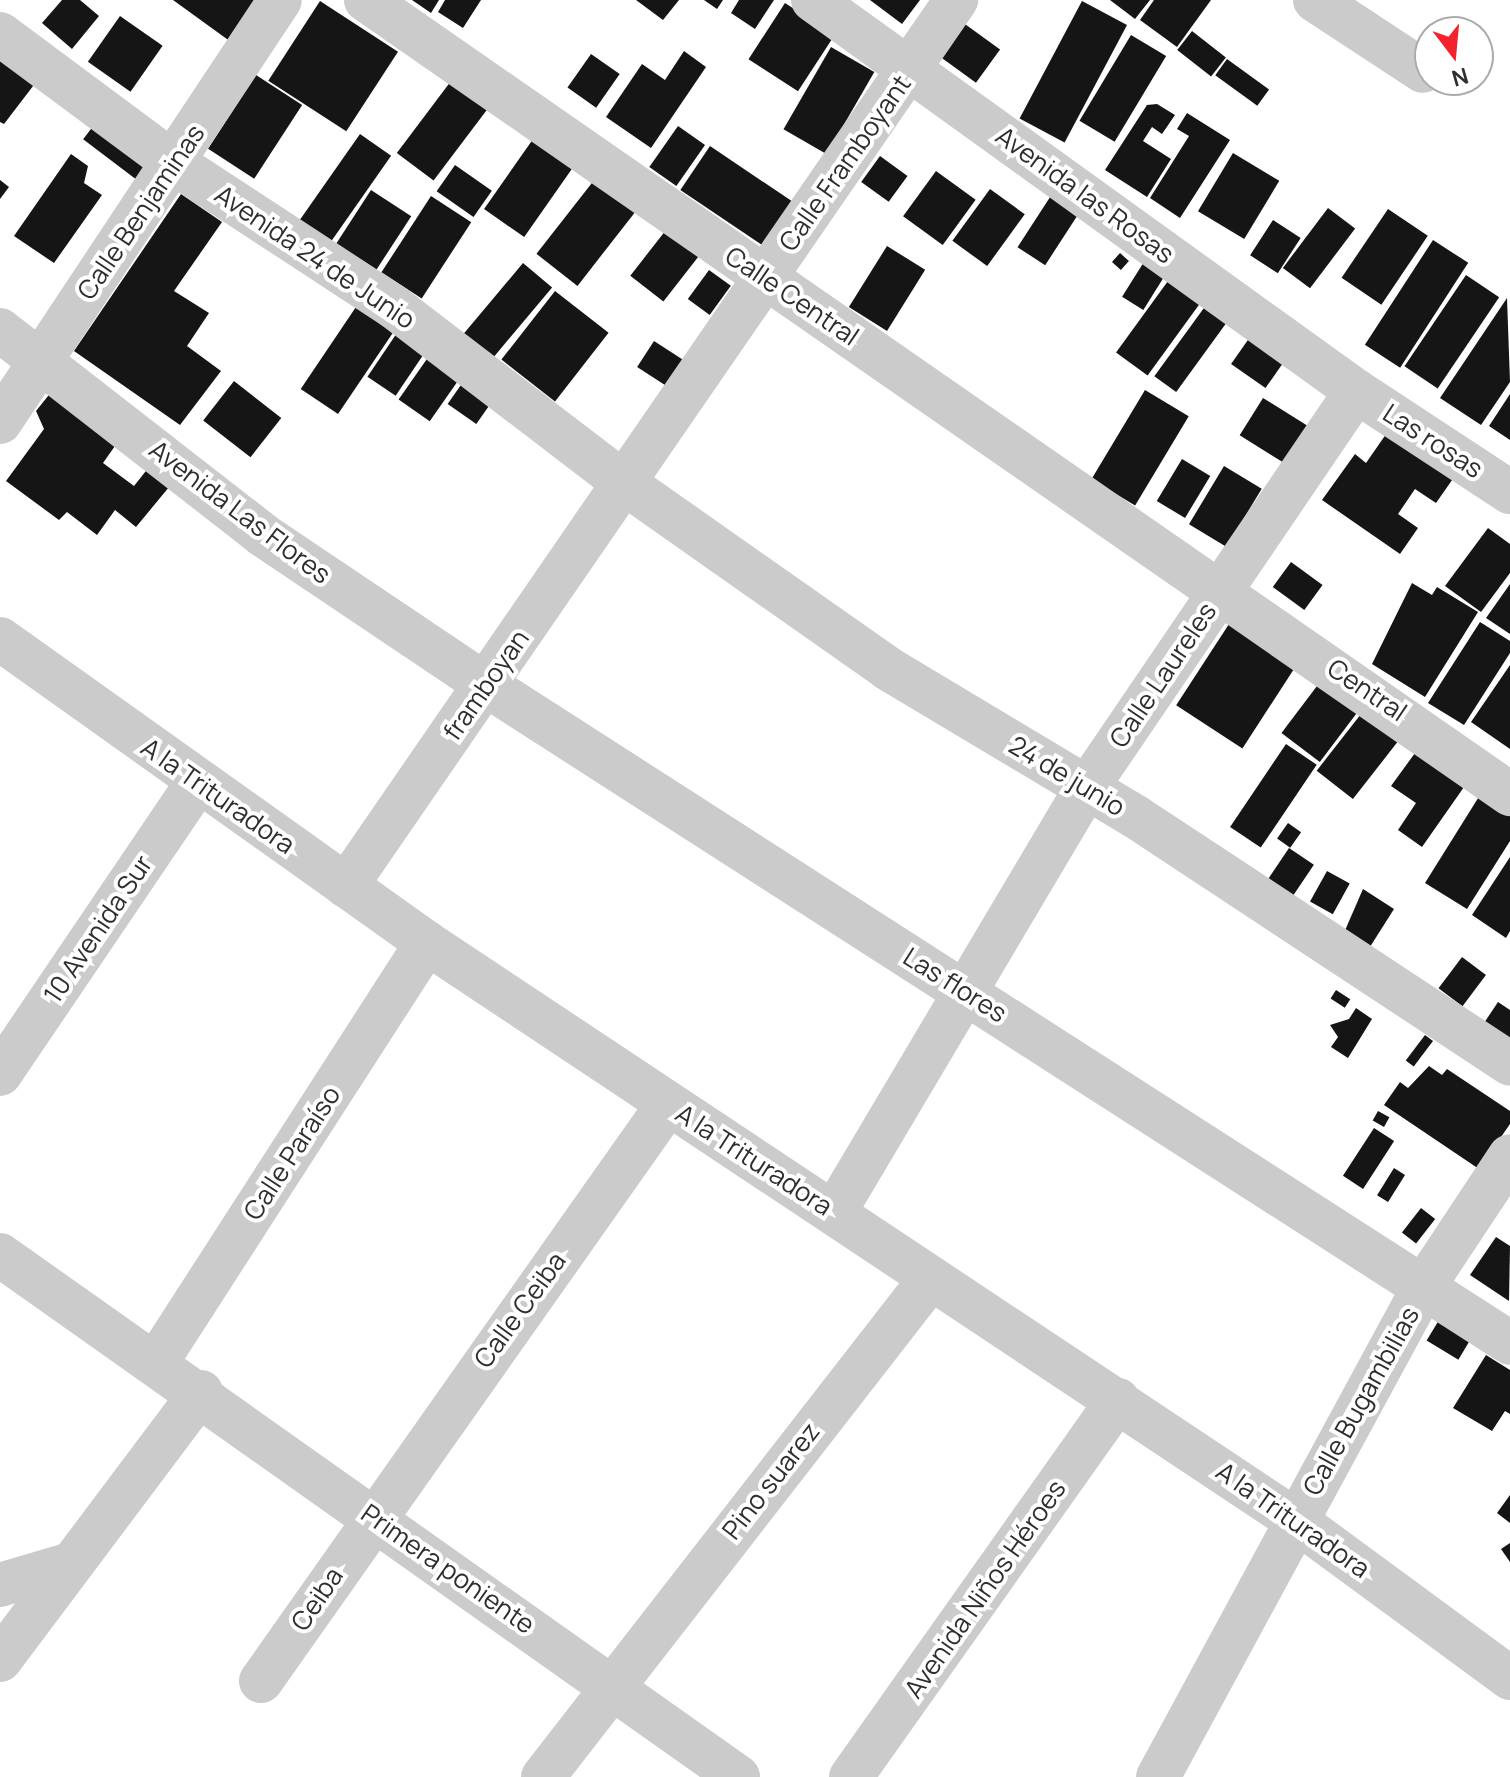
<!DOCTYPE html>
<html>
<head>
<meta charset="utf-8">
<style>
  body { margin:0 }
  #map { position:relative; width:1510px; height:1777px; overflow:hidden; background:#fff; font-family:Manrope,sans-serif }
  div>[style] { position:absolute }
  .building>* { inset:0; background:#151515; transform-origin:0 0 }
  .minor>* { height:44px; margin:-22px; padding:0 22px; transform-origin:22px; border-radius:22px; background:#cbcbcb }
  span { translate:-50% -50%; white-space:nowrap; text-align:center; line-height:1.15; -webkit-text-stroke:8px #fff; paint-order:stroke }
  .street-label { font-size:26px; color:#2e2e2e }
  .north { position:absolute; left:1414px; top:16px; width:80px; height:80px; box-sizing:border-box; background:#fff; border:2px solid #ababab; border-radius:50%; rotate:164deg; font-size:22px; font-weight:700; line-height:32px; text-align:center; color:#2e2e2e }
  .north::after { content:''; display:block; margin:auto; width:28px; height:36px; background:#f3222c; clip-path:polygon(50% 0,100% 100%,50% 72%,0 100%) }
</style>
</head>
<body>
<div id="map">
  <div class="building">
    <i style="clip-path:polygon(62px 0,80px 0,99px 16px,72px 49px,42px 23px)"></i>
    <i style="clip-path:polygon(173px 0,261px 0,231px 42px)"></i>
    <i style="clip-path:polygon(412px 0,439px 0,431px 13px)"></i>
    <i style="clip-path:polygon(445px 0,481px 0,463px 28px,438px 12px)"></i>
    <i style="clip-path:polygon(636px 0,679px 0,663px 20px)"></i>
    <i style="clip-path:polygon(704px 0,723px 0,717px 9px)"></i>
    <i style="clip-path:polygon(739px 0,774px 0,755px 29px,731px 13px)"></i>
    <i style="clip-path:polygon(870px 0,920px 0,902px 24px)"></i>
    <i style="clip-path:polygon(1110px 0,1150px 0,1135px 19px)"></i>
    <i style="clip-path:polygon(1154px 0,1211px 0,1177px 47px,1140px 20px)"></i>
    <i style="left:320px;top:1px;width:93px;height:95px;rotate:33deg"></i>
    <i style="left:1082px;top:1px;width:51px;height:133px;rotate:28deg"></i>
    <i style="left:785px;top:3px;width:59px;height:67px;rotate:33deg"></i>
    <i style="left:120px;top:16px;width:52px;height:56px;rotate:35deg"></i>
    <i style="left:958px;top:19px;width:52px;height:41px;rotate:36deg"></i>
    <i style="left:1192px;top:31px;width:43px;height:24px;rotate:38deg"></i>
    <i style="left:1131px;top:35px;width:41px;height:100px;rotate:31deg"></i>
    <i style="left:831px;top:47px;width:50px;height:95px;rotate:30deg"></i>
    <i style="clip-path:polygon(0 49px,40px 77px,4px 124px,0 122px)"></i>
    <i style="clip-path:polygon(684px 51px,706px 67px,651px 148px,606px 117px,642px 64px,665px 80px)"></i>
    <i style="left:591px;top:54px;width:35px;height:41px;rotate:35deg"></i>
    <i style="left:1227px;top:59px;width:52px;height:20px;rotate:36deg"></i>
    <i style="left:256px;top:75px;width:55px;height:88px;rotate:33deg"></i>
    <i style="left:451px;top:81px;width:46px;height:90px;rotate:37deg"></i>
    <i style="clip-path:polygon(1157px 104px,1175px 115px,1162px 134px,1152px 127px,1143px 141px,1171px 159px,1147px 197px,1105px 170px,1147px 105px)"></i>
    <i style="clip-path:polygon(1187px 113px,1230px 140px,1180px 218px,1150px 198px,1189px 136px,1177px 129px)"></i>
    <i style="left:100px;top:117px;width:69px;height:28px;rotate:37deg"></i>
    <i style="left:678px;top:126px;width:33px;height:50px;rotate:35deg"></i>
    <i style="left:538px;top:132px;width:49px;height:94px;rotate:35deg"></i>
    <i style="left:360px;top:134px;width:38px;height:105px;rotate:35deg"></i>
    <i style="left:710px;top:146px;width:99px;height:53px;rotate:34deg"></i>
    <i style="left:1233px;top:153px;width:54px;height:68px;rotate:31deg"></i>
    <i style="clip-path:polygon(71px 154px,88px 166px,84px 183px,102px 195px,54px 263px,14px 236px)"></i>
    <i style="left:880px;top:156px;width:34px;height:32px;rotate:36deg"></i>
    <i style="left:455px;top:165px;width:45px;height:32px;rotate:35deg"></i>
    <i style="left:936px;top:171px;width:49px;height:56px;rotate:36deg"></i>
    <i style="left:595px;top:179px;width:52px;height:95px;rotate:38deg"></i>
    <i style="clip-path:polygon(0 180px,9px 187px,0 199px)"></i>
    <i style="left:990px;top:189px;width:43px;height:64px;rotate:36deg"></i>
    <i style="left:371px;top:190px;width:48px;height:64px;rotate:33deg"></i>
    <i style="left:1054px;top:191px;width:33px;height:67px;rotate:33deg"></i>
    <i style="clip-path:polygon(181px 194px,222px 222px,174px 291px,209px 313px,187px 346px,221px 371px,180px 425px,74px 351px)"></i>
    <i style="left:431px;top:196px;width:48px;height:91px;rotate:33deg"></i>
    <i style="left:1328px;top:208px;width:34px;height:75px;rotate:37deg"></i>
    <i style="left:1388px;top:209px;width:48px;height:83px;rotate:34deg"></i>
    <i style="left:1273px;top:220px;width:33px;height:42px;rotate:33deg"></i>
    <i style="left:666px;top:230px;width:42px;height:58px;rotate:38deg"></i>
    <i style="left:1433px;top:240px;width:42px;height:125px;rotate:33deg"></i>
    <i style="left:887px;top:246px;width:45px;height:72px;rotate:32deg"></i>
    <i style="left:1120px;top:253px;width:12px;height:12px;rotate:42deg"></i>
    <i style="left:1147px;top:257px;width:25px;height:47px;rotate:32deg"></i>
    <i style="left:523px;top:263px;width:38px;height:92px;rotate:40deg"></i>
    <i style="left:709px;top:270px;width:27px;height:36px;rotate:36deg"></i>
    <i style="left:1176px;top:270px;width:39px;height:102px;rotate:36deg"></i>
    <i style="left:1466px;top:275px;width:40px;height:110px;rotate:34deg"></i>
    <i style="left:555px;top:291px;width:68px;height:87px;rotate:38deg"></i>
    <i style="clip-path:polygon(1507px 298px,1510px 382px,1481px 425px,1440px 398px)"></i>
    <i style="left:360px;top:301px;width:45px;height:106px;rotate:34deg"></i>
    <i style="left:1209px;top:301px;width:27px;height:93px;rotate:36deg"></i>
    <i style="left:401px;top:327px;width:34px;height:60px;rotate:34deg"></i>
    <i style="left:1250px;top:337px;width:42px;height:33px;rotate:35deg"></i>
    <i style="left:654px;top:341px;width:35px;height:31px;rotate:33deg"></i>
    <i style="left:429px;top:356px;width:38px;height:53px;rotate:35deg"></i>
    <i style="left:470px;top:372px;width:35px;height:39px;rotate:35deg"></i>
    <i style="left:234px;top:381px;width:60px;height:50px;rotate:38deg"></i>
    <i style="clip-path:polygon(56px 386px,122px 436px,103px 463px,134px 486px,157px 457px,179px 475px,136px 527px,115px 510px,97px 535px,67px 512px,59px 520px,6px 481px,44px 429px,36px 411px)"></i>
    <i style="left:1145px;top:390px;width:51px;height:104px;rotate:31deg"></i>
    <i style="clip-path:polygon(1510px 394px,1510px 440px,1489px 426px)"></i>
    <i style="left:1263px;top:398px;width:52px;height:44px;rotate:32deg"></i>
    <i style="clip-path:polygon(1391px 427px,1457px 473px,1436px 503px,1415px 489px,1398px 514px,1418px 528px,1400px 554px,1322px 500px,1355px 454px,1366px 463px)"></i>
    <i style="left:1182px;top:459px;width:33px;height:49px;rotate:31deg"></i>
    <i style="left:1224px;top:466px;width:44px;height:68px;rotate:31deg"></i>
    <i style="clip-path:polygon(1488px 528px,1510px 544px,1510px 573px,1481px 612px,1445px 586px)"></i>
    <i style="left:1291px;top:562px;width:39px;height:31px;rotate:36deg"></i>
    <i style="clip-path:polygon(1412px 583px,1432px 595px,1437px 587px,1478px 612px,1425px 697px,1372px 664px)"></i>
    <i style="clip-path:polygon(1510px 584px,1510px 634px,1486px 618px)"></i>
    <i style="clip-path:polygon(1480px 622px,1510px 641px,1510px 653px,1464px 725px,1428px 703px)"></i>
    <i style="left:1229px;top:624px;width:79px;height:97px;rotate:33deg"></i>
    <i style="clip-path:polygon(1510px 665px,1510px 749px,1471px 722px)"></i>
    <i style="left:1320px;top:682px;width:48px;height:64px;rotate:37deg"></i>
    <i style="left:1361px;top:714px;width:46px;height:72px;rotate:38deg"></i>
    <i style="left:1286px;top:744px;width:37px;height:100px;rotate:34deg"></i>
    <i style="clip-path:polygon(1415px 753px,1464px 787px,1422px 847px,1398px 830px,1416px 803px,1391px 786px)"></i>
    <i style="clip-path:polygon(1480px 795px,1510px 814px,1510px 841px,1467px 909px,1425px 883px)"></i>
    <i style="left:1288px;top:823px;width:16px;height:19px;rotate:35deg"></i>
    <i style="left:1289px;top:848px;width:30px;height:40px;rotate:34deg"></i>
    <i style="clip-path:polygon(1510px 857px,1510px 931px,1506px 938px,1472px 915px)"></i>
    <i style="left:1327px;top:871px;width:26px;height:35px;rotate:29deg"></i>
    <i style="clip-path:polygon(1363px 889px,1394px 909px,1368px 950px,1343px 935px)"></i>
    <i style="left:1462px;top:957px;width:30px;height:39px;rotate:37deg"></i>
    <i style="left:1336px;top:990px;width:17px;height:10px;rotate:33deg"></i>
    <i style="clip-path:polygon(1498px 1002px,1510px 1010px,1510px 1046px,1482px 1026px)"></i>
    <i style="clip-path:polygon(1356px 1008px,1372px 1019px,1348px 1058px,1331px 1047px,1338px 1037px,1330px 1025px,1349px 1019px)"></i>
    <i style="left:1425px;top:1035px;width:10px;height:32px;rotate:37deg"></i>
    <i style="clip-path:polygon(1429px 1066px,1442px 1075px,1447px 1069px,1510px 1111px,1510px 1124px,1479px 1169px,1384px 1105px,1400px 1082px,1408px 1088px)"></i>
    <i style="left:1378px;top:1111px;width:13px;height:11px;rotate:29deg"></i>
    <i style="left:1374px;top:1128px;width:24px;height:57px;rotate:33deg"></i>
    <i style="left:1394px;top:1168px;width:13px;height:32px;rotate:32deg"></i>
    <i style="left:1421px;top:1208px;width:18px;height:31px;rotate:38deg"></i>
    <i style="clip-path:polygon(1496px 1237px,1510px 1246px,1509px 1301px,1470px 1275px)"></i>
    <i style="left:1439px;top:1320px;width:37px;height:24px;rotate:31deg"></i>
    <i style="clip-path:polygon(1486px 1355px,1510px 1370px,1510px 1414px,1505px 1411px,1492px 1431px,1453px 1408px)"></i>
    <i style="clip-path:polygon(1510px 1495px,1510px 1523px,1497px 1513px)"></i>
    <i style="clip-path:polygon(1510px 1543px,1510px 1562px,1501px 1549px)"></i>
  </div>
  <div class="minor">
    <i style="left:366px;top:0;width:1393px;rotate:34.76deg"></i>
    <i style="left:813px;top:0;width:669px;rotate:35.76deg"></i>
    <i style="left:1356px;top:391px;width:184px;rotate:33.3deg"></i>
    <i style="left:1315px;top:0;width:129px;rotate:33.3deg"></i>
    <i style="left:0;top:34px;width:217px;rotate:36.6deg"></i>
    <i style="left:174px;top:163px;width:263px;rotate:33.2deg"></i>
    <i style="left:394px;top:307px;width:293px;rotate:37.4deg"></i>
    <i style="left:627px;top:485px;width:318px;rotate:35.1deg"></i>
    <i style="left:887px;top:668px;width:290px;rotate:30.9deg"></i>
    <i style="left:1136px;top:817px;width:448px;rotate:33.4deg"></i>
    <i style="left:0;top:330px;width:333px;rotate:37.9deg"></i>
    <i style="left:263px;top:535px;width:269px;rotate:33.9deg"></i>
    <i style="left:486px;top:685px;width:1217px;rotate:32.72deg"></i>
    <i style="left:0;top:422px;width:506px;rotate:-56.44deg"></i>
    <i style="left:0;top:639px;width:524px;rotate:35.45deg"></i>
    <i style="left:427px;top:943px;width:1042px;rotate:33.61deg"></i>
    <i style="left:1295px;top:1520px;width:267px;rotate:36.3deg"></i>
    <i style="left:346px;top:886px;width:1076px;rotate:-55.45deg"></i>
    <i style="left:0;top:1074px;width:351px;rotate:-55.9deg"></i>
    <i style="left:834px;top:1213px;width:493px;rotate:-59.3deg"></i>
    <i style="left:1086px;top:789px;width:481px;rotate:-55.8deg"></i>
    <i style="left:0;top:1255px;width:904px;rotate:35.27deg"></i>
    <i style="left:156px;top:1363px;width:500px;rotate:-57.2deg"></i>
    <i style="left:0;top:1585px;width:71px;rotate:-16.4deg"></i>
    <i style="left:0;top:1660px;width:335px;rotate:-53.1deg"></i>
    <i style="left:261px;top:1681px;width:706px;rotate:-54.8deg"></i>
    <i style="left:543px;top:1777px;width:632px;rotate:-52.13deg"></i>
    <i style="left:851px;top:1777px;width:462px;rotate:-54.7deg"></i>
    <i style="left:1158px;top:1777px;width:562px;rotate:-61.52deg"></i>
    <i style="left:1426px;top:1283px;width:152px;rotate:-56.5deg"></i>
  </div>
  <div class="street-label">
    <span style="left:845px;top:163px;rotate:-55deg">Calle Framboyant</span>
    <span style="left:1085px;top:195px;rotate:36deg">Avenida las Rosas</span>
    <span style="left:141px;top:212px;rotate:-56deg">Calle Benjaminas</span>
    <span style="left:315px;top:257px;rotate:34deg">Avenida 24 de Junio</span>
    <span style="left:792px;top:296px;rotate:34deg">Calle Central</span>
    <span style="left:1433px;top:441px;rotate:33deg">Las rosas</span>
    <span style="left:240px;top:512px;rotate:37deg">Avenida Las Flores</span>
    <span style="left:1163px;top:675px;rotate:-56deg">Calle Laureles</span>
    <span style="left:486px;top:685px;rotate:-55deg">framboyan</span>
    <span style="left:1367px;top:690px;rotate:34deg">Central</span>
    <span style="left:1067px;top:776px;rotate:31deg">24 de junio</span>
    <span style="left:218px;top:796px;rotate:35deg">A la Trituradora</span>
    <span style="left:98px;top:929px;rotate:-56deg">10 Avenida Sur</span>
    <span style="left:955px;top:985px;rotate:32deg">Las flores</span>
    <span style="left:292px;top:1153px;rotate:-57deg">Calle Paraíso</span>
    <span style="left:754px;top:1160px;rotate:33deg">A la Trituradora</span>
    <span style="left:520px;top:1310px;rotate:-54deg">Calle Ceiba</span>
    <span style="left:1361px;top:1401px;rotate:-61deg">Calle Bugambilias</span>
    <span style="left:771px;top:1481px;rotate:-52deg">Pino suarez</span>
    <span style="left:1293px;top:1520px;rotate:35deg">A la Trituradora</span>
    <span style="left:448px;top:1569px;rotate:35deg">Primera poniente</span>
    <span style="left:985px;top:1589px;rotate:-55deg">Avenida Niños Héroes</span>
    <span style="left:317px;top:1599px;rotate:-56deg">Ceiba</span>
  </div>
  <div class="north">N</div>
</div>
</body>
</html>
